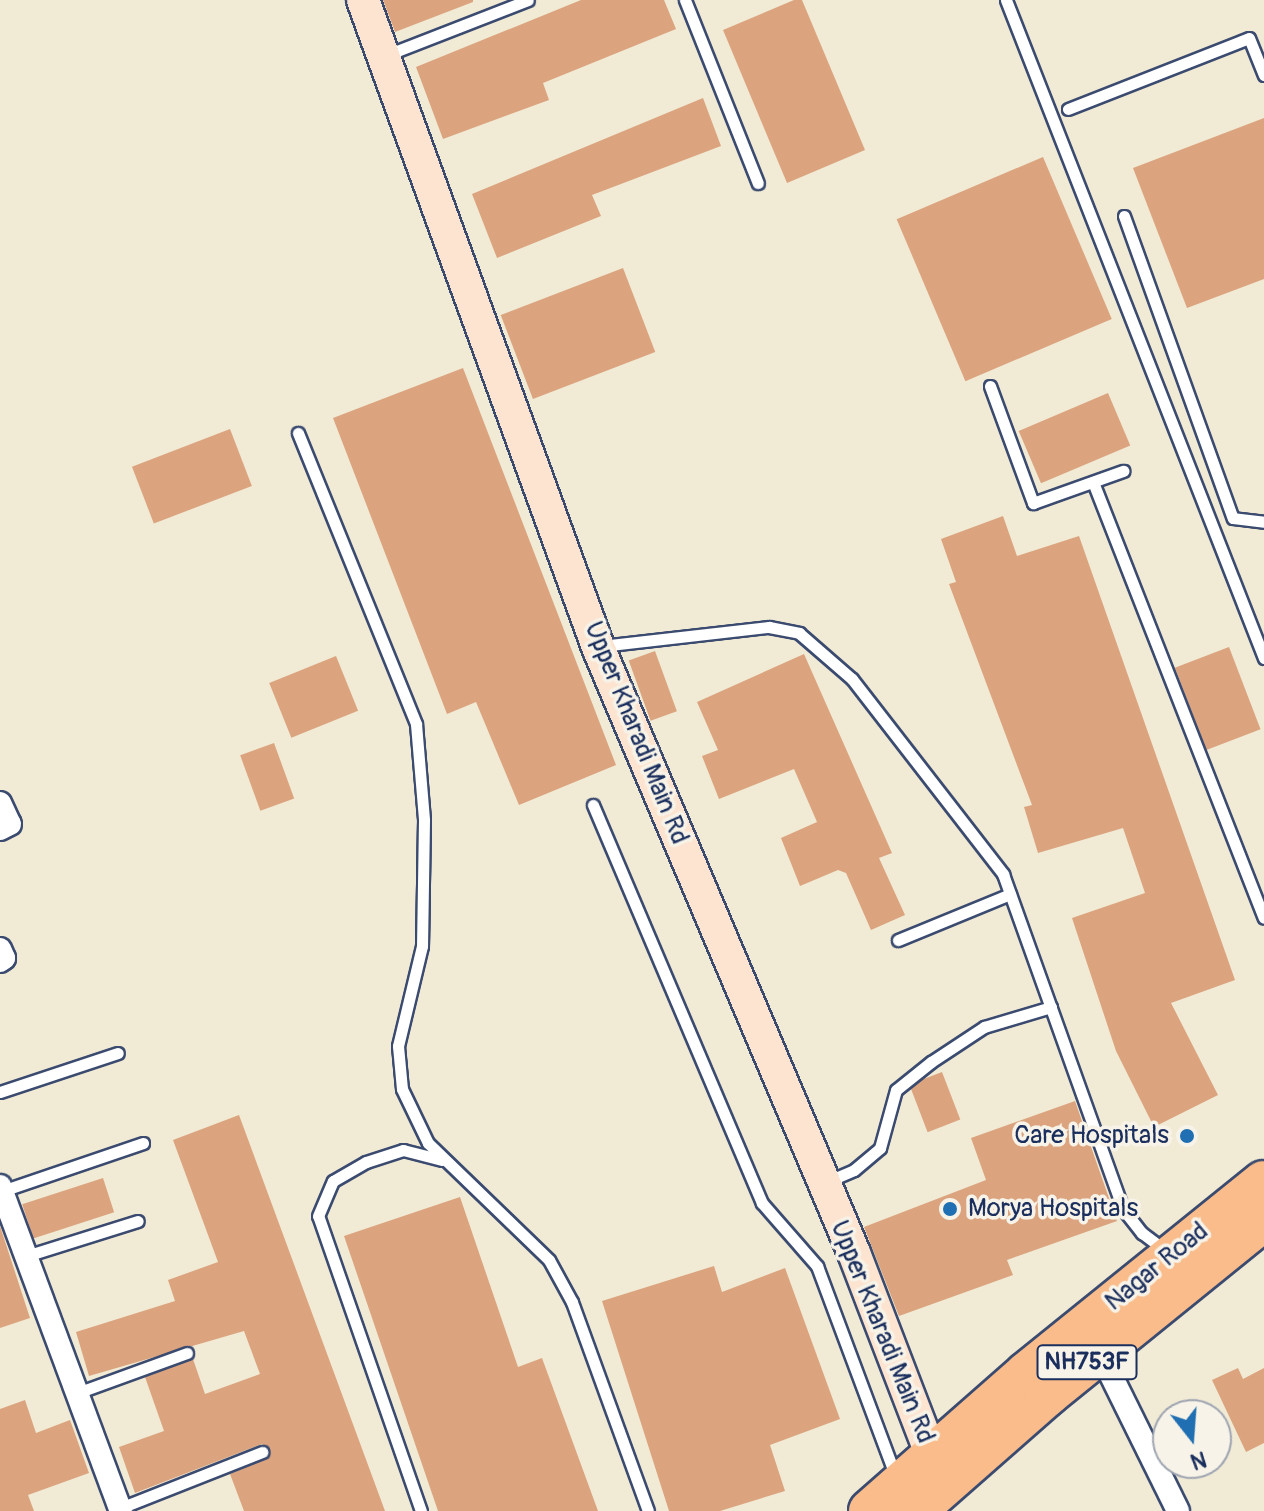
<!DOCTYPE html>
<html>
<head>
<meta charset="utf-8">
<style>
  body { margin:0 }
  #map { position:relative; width:1264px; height:1511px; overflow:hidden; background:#f1ead5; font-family:Pangolin,sans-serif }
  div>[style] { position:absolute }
  .building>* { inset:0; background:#dba47f; transform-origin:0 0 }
  .roads { filter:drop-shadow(2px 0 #3b4b70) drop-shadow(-2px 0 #3b4b70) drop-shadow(0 2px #3b4b70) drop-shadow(0 -2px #3b4b70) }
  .lane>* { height:11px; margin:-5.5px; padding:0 5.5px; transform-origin:5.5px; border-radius:5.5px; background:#fff }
  .street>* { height:22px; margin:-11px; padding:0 11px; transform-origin:11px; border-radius:11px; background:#fff }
  .secondary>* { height:32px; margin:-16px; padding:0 16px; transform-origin:16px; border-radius:16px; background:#fde4d0 }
  .highway>* { height:42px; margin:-21px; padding:0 21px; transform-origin:21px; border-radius:21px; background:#f9bc8a }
  .dots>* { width:22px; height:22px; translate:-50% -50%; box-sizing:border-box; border:4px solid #f7f3e8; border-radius:50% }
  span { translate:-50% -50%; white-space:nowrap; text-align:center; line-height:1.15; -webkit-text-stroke:7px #f7f3e8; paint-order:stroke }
  .shield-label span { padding:2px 6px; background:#f7f3e8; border:2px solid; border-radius:6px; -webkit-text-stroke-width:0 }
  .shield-label { font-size:24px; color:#1b2f5e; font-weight:700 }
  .street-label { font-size:26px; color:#1b2f5e }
  .poi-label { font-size:26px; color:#1b2f5e }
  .right { translate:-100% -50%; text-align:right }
  .left { translate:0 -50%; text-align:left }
  .north { position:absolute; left:1152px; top:1399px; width:80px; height:80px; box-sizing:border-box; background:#f7f3e8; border:2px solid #9fa5b1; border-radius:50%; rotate:163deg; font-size:22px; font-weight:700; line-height:32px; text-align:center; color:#1b2f5e }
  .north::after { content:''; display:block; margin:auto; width:28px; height:36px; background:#1f6fb2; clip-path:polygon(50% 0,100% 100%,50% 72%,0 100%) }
</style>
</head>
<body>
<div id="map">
  <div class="building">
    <i style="clip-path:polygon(383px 0,473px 0,473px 2px,395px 32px)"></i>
    <i style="clip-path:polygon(581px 0,664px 0,676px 29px,543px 83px,549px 100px,443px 139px,416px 67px)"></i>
    <i style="clip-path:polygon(794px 0,802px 0,865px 150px,787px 183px,723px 30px)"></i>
    <i style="clip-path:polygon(703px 98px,721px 146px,592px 195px,601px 216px,497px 258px,472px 194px)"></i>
    <i style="clip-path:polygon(1264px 118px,1264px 279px,1187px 308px,1133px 168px)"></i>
    <i style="left:1043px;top:157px;width:176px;height:159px;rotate:67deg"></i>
    <i style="left:623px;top:268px;width:90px;height:131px;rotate:69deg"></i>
    <i style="clip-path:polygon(463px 368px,616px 765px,519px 805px,476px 702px,447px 714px,333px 418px)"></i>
    <i style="left:1108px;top:393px;width:57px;height:97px;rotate:67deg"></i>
    <i style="left:230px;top:429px;width:61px;height:105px;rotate:69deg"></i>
    <i style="clip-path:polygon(1003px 516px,1017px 556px,1079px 536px,1235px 980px,1171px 1003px,1218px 1095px,1154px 1127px,1116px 1051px,1072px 918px,1145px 893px,1123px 828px,1038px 853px,1024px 807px,1032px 805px,949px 584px,956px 582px,941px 539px)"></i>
    <i style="left:1229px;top:647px;width:88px;height:58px;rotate:69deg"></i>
    <i style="left:655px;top:651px;width:64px;height:28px;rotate:70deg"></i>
    <i style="clip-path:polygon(804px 654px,892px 853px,879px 858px,905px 915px,871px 930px,846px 873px,838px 870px,800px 886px,781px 838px,817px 822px,794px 769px,719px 799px,702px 756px,718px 750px,697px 702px)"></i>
    <i style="left:336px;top:656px;width:59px;height:72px;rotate:68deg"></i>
    <i style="left:274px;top:743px;width:59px;height:36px;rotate:70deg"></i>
    <i style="left:942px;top:1072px;width:51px;height:35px;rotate:69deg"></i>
    <i style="clip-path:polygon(1075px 1101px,1117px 1221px,1007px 1260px,1013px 1275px,899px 1316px,864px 1227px,986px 1180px,971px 1138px)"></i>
    <i style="clip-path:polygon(239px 1115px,385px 1511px,244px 1511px,230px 1474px,268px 1458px,270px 1450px,262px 1444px,135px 1493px,119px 1447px,164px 1431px,145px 1377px,193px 1359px,205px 1394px,260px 1374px,244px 1331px,89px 1376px,76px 1332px,175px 1301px,168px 1280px,218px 1262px,173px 1140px)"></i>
    <i style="left:103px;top:1178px;width:36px;height:85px;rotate:72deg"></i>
    <i style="clip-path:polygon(460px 1197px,518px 1367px,542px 1358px,598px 1511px,438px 1511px,344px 1236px)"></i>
    <i style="clip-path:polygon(0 1226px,30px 1318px,0 1328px)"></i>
    <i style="clip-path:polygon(714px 1266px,722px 1292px,785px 1268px,840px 1419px,770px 1445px,785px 1491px,720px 1511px,669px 1511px,602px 1301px)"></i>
    <i style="clip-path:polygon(1238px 1368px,1243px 1379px,1264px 1368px,1264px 1443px,1246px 1452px,1212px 1380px)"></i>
    <i style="clip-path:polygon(25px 1400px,36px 1433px,70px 1420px,89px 1473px,28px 1495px,34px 1511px,0 1511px,0 1409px)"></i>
  </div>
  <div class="roads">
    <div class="lane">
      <i style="left:685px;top:0;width:197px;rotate:68.3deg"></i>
      <i style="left:1006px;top:0;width:707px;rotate:68.59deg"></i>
      <i style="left:387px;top:55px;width:151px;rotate:-21.3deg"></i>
      <i style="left:1068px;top:109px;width:194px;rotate:-21.4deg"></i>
      <i style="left:1249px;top:38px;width:40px;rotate:68deg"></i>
      <i style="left:1124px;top:216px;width:321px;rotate:70.2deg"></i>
      <i style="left:1233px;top:518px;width:31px;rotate:7deg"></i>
      <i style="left:990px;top:386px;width:125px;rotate:69.8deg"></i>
      <i style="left:1033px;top:503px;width:96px;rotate:-19.6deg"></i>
      <i style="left:298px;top:433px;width:314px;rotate:67.9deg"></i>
      <i style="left:416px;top:724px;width:96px;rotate:85.2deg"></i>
      <i style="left:424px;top:820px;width:126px;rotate:90.9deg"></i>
      <i style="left:422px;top:946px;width:103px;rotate:103.5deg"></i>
      <i style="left:398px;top:1046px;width:43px;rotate:84.7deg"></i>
      <i style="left:402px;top:1089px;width:60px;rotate:64.3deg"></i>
      <i style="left:428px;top:1143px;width:168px;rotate:44deg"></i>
      <i style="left:549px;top:1260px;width:48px;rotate:61.3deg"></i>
      <i style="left:572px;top:1302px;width:222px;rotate:70deg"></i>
      <i style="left:1093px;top:482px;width:468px;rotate:68.6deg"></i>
      <i style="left:601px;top:646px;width:169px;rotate:-6.5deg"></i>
      <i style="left:769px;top:627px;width:31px;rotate:11deg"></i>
      <i style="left:799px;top:633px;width:70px;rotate:41deg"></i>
      <i style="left:852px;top:679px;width:247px;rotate:52.2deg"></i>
      <i style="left:1003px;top:874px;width:356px;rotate:70.3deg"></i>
      <i style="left:1123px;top:1209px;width:31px;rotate:52deg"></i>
      <i style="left:1142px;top:1233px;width:31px;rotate:37deg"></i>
      <i style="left:593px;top:805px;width:432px;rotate:67deg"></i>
      <i style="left:762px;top:1203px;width:84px;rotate:48.9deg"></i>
      <i style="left:817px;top:1266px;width:225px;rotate:69.5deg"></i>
      <i style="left:898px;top:940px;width:121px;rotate:-22.3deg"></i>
      <i style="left:0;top:1092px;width:124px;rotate:-18.3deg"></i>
      <i style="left:826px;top:1182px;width:30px;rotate:-23deg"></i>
      <i style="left:854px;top:1170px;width:34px;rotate:-40deg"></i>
      <i style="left:880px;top:1148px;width:60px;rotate:-74.6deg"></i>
      <i style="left:896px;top:1090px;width:45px;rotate:-38.7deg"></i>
      <i style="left:931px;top:1062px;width:64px;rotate:-33.4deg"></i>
      <i style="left:984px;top:1027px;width:70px;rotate:-16.6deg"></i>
      <i style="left:2px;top:1191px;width:149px;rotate:-18.8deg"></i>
      <i style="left:26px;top:1256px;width:117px;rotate:-17.4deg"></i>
      <i style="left:77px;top:1393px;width:117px;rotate:-20deg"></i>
      <i style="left:120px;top:1508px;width:153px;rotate:-21.5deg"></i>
      <i style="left:421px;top:1511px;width:312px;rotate:-109.2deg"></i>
      <i style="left:318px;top:1216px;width:38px;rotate:-67deg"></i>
      <i style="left:333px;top:1181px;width:38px;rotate:-30deg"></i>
      <i style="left:366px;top:1162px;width:39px;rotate:-18deg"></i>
      <i style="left:403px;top:1150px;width:40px;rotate:14.4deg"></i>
    </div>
    <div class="street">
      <i style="left:0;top:803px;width:23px;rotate:65deg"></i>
      <i style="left:10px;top:824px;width:11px;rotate:153deg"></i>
      <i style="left:0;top:949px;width:10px;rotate:66deg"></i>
      <i style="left:4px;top:958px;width:5px;rotate:143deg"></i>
      <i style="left:0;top:1186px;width:347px;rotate:69.6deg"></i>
      <i style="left:1099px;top:1351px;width:178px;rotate:63.7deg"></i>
    </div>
    <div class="secondary">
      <i style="left:363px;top:0;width:688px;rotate:70.04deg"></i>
      <i style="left:598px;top:647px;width:658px;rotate:67.1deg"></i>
      <i style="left:854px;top:1253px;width:217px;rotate:69deg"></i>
    </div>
    <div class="highway">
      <i style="left:870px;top:1511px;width:209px;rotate:-41.3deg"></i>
      <i style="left:1027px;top:1373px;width:304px;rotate:-38.9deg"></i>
      <i style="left:915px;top:1511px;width:176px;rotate:-41.3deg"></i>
      <i style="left:1047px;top:1395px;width:279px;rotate:-39deg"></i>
    </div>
  </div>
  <div class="dots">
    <i style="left:1187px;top:1136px;background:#1f6fb2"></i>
    <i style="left:950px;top:1209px;background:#1f6fb2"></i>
  </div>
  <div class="shield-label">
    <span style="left:1087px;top:1362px">NH753F</span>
  </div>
  <div class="street-label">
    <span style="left:636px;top:733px;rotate:68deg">Upper Kharadi Main Rd</span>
    <span style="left:1157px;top:1267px;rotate:-39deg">Nagar Road</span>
    <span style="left:882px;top:1332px;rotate:68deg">Upper Kharadi Main Rd</span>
  </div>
  <div class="poi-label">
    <span class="right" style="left:1169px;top:1136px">Care Hospitals</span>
    <span class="left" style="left:968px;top:1209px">Morya Hospitals</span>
  </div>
  <div class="north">N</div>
</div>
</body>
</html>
